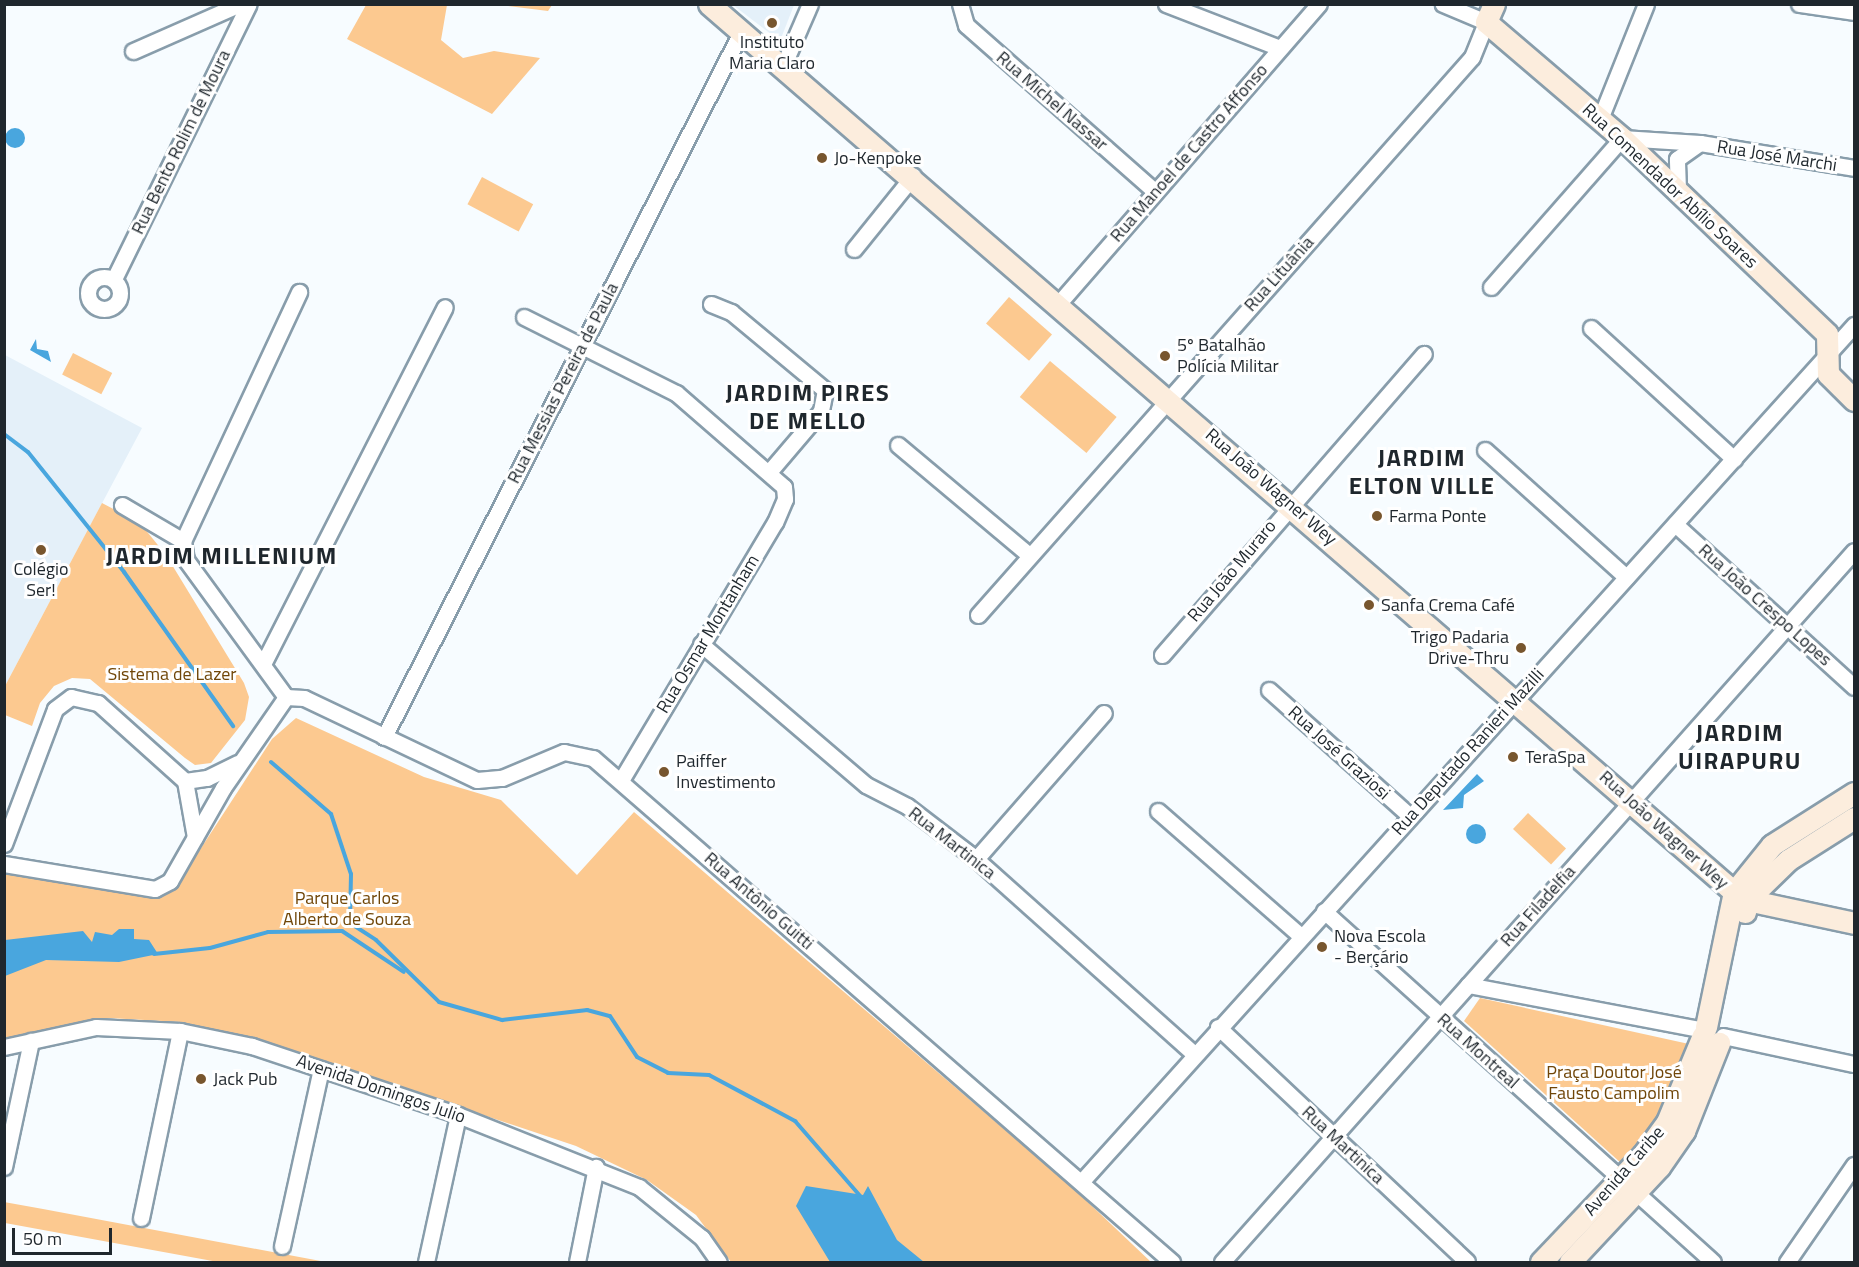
<!DOCTYPE html>
<html>
<head>
<meta charset="utf-8">
<style>
  body { margin:0 }
  #map { position:relative; width:1859px; height:1267px; overflow:hidden; background:#f7fcff; font-family:"Titillium Web",sans-serif }
  div>[style] { position:absolute }
  .built>* { inset:0; background:#e4f0f9 }
  .green>* { inset:0; background:#fcc990; transform-origin:0 0 }
  .water>* { inset:0; background:#49a6de }
  .round { border-radius:50% }
  .stream>* { height:4px; margin:-2px; padding:0 2px; transform-origin:2px; border-radius:2px; background:#49a6de }
  .roads { filter:drop-shadow(2px 0 #889dab) drop-shadow(-2px 0 #889dab) drop-shadow(0 2px #889dab) drop-shadow(0 -2px #889dab) }
  .street>* { height:15px; margin:-7.5px; padding:0 7.5px; transform-origin:7.5px; border-radius:7.5px; background:#fff }
  .street>.ring { margin:-7.5px; padding:0; box-sizing:content-box; background:none; border:15px solid #fff; border-radius:50% }
  .secondary>* { height:21px; margin:-10.5px; padding:0 10.5px; transform-origin:10.5px; border-radius:10.5px; background:#fceddd }
  .dots>* { width:16px; height:16px; translate:-50% -50%; box-sizing:border-box; border:3px solid #fff; border-radius:50% }
  span { translate:-50% -50%; white-space:nowrap; text-align:center; line-height:1.15; -webkit-text-stroke:6px #fff; paint-order:stroke }
  .poi-label { font-size:18px; color:#1f272d }
  .left { translate:0 -50%; text-align:left }
  .right { translate:-100% -50%; text-align:right }
  .street-label { font-size:18px; color:#1f272d }
  .park-label { font-size:18px; color:#704608 }
  .district-label { font-size:24px; color:#1f272d; font-weight:700; letter-spacing:1.5px }
  .frame { position:absolute; inset:0; border:6px solid #1f272d; pointer-events:none }
  .scale { position:absolute; left:12px; top:1228px; width:100px; height:27px; box-sizing:border-box; border:3px solid #1f272d; border-top:0; padding-left:8px; font-size:18px; line-height:21px; white-space:nowrap; color:#1f272d; -webkit-text-stroke:4px #fff; paint-order:stroke }
</style>
</head>
<body>
<div id="map">
  <div class="built">
    <i style="clip-path:polygon(733px 5px,794px 5px,780px 41px)"></i>
    <i style="clip-path:polygon(5px 355px,142px 428px,5px 686px)"></i>
  </div>
  <div class="green">
    <i style="clip-path:polygon(366px 5px,447px 5px,441px 40px,463px 58px,494px 51px,540px 58px,492px 114px,347px 39px)"></i>
    <i style="clip-path:polygon(501px 5px,552px 5px,548px 11px)"></i>
    <i style="left:482px;top:177px;width:58px;height:31px;rotate:28deg"></i>
    <i style="left:1009px;top:297px;width:57px;height:35px;rotate:41deg"></i>
    <i style="left:73px;top:353px;width:44px;height:24px;rotate:27deg"></i>
    <i style="left:1050px;top:361px;width:87px;height:47px;rotate:40deg"></i>
    <i style="clip-path:polygon(102px 503px,140px 523px,166px 555px,244px 683px,249px 697px,245px 720px,211px 763px,195px 765px,185px 758px,90px 679px,72px 678px,54px 686px,40px 703px,32px 726px,5px 715px,5px 686px)"></i>
    <i style="clip-path:polygon(296px 718px,424px 777px,501px 800px,577px 875px,634px 812px,1074px 1189px,1151px 1262px,731px 1262px,696px 1215px,647px 1180px,576px 1146px,253px 1038px,181px 1022px,108px 1018px,5px 1039px,5px 873px,158px 899px,177px 885px,272px 739px)"></i>
    <i style="left:1528px;top:813px;width:52px;height:22px;rotate:43deg"></i>
    <i style="clip-path:polygon(1480px 998px,1689px 1044px,1649px 1134px,1622px 1164px,1464px 1021px)"></i>
    <i style="clip-path:polygon(4px 1202px,43px 1209px,326px 1262px,218px 1262px,5px 1223px)"></i>
  </div>
  <div class="water">
    <i class="round" style="left:5px;top:128px;width:20px;height:20px"></i>
    <i style="clip-path:polygon(36px 339px,37px 349px,48px 351px,51px 362px,30px 350px)"></i>
    <i style="clip-path:polygon(1477px 774px,1484px 781px,1464px 795px,1463px 808px,1443px 810px)"></i>
    <i class="round" style="left:1466px;top:824px;width:20px;height:20px"></i>
    <i style="clip-path:polygon(119px 929px,134px 929px,134px 939px,149px 940px,158px 954px,119px 962px,46px 960px,5px 976px,5px 940px,83px 931px,92px 942px,95px 932px,112px 935px)"></i>
    <i style="clip-path:polygon(806px 1186px,863px 1195px,868px 1186px,897px 1240px,924px 1262px,830px 1262px,796px 1206px)"></i>
  </div>
  <div class="stream">
    <i style="left:4px;top:434px;width:30px;rotate:37deg"></i>
    <i style="left:28px;top:452px;width:154px;rotate:51.3deg"></i>
    <i style="left:124px;top:572px;width:189px;rotate:54.7deg"></i>
    <i style="left:271px;top:762px;width:79px;rotate:40.9deg"></i>
    <i style="left:331px;top:814px;width:63px;rotate:71.6deg"></i>
    <i style="left:351px;top:874px;width:49px;rotate:91.2deg"></i>
    <i style="left:350px;top:923px;width:31px;rotate:33deg"></i>
    <i style="left:376px;top:940px;width:88px;rotate:44.5deg"></i>
    <i style="left:439px;top:1002px;width:66px;rotate:15.9deg"></i>
    <i style="left:502px;top:1020px;width:86px;rotate:-6.7deg"></i>
    <i style="left:587px;top:1010px;width:24px;rotate:15deg"></i>
    <i style="left:610px;top:1016px;width:49px;rotate:56.6deg"></i>
    <i style="left:637px;top:1057px;width:35px;rotate:27deg"></i>
    <i style="left:668px;top:1073px;width:41px;rotate:2.8deg"></i>
    <i style="left:709px;top:1075px;width:98px;rotate:28.1deg"></i>
    <i style="left:795px;top:1121px;width:102px;rotate:49deg"></i>
    <i style="left:154px;top:954px;width:56px;rotate:-6.1deg"></i>
    <i style="left:210px;top:948px;width:60px;rotate:-15.4deg"></i>
    <i style="left:268px;top:932px;width:74px;rotate:-0.8deg"></i>
    <i style="left:342px;top:931px;width:74px;rotate:33.5deg"></i>
  </div>
  <div class="roads">
    <div class="street">
      <i style="left:960px;top:4px;width:22px;rotate:74deg"></i>
      <i style="left:966px;top:25px;width:251px;rotate:41.4deg"></i>
      <i style="left:1166px;top:4px;width:122px;rotate:21.1deg"></i>
      <i style="left:1799px;top:4px;width:56px;rotate:8.3deg"></i>
      <i style="left:133px;top:51px;width:117px;rotate:-23.7deg"></i>
      <i style="left:784px;top:64px;width:65px;rotate:-66.6deg"></i>
      <i style="left:1600px;top:119px;width:124px;rotate:-68.2deg"></i>
      <i style="left:1678px;top:190px;width:31px;rotate:-92deg"></i>
      <i style="left:1677px;top:159px;width:28px;rotate:-35deg"></i>
      <i style="left:854px;top:249px;width:94px;rotate:-51.1deg"></i>
      <i class="ring" style="left:88px;top:277px;width:17px;height:17px"></i>
      <i style="left:114px;top:279px;width:306px;rotate:-63.9deg"></i>
      <i style="left:1491px;top:287px;width:198px;rotate:-48.7deg"></i>
      <i style="left:1622px;top:138px;width:78px;rotate:3.7deg"></i>
      <i style="left:1700px;top:143px;width:156px;rotate:9.2deg"></i>
      <i style="left:1059px;top:303px;width:396px;rotate:-49deg"></i>
      <i style="left:711px;top:304px;width:22px;rotate:22deg"></i>
      <i style="left:731px;top:312px;width:122px;rotate:39.7deg"></i>
      <i style="left:825px;top:390px;width:21px;rotate:101deg"></i>
      <i style="left:821px;top:411px;width:80px;rotate:130.4deg"></i>
      <i style="left:524px;top:317px;width:170px;rotate:26.6deg"></i>
      <i style="left:676px;top:393px;width:143px;rotate:41deg"></i>
      <i style="left:784px;top:487px;width:12px;rotate:85deg"></i>
      <i style="left:785px;top:499px;width:25px;rotate:113deg"></i>
      <i style="left:775px;top:522px;width:299px;rotate:120.8deg"></i>
      <i style="left:1591px;top:328px;width:194px;rotate:42.5deg"></i>
      <i style="left:898px;top:445px;width:171px;rotate:40deg"></i>
      <i style="left:1485px;top:450px;width:190px;rotate:42deg"></i>
      <i style="left:122px;top:505px;width:71px;rotate:30.5deg"></i>
      <i style="left:183px;top:541px;width:19px;rotate:81deg"></i>
      <i style="left:186px;top:560px;width:170px;rotate:53.9deg"></i>
      <i style="left:1675px;top:524px;width:242px;rotate:42.3deg"></i>
      <i style="left:183px;top:541px;width:275px;rotate:-65deg"></i>
      <i style="left:978px;top:615px;width:745px;rotate:-48.48deg"></i>
      <i style="left:1472px;top:57px;width:38px;rotate:-68deg"></i>
      <i style="left:1486px;top:22px;width:47px;rotate:-157.3deg"></i>
      <i style="left:701px;top:644px;width:217px;rotate:40.5deg"></i>
      <i style="left:866px;top:785px;width:46px;rotate:27.1deg"></i>
      <i style="left:907px;top:806px;width:87px;rotate:37.5deg"></i>
      <i style="left:976px;top:859px;width:292px;rotate:41.8deg"></i>
      <i style="left:1162px;top:655px;width:399px;rotate:-49deg"></i>
      <i style="left:264px;top:662px;width:398px;rotate:-63deg"></i>
      <i style="left:1269px;top:690px;width:189px;rotate:41.8deg"></i>
      <i style="left:286px;top:697px;width:18px;rotate:3deg"></i>
      <i style="left:304px;top:698px;width:191px;rotate:25.4deg"></i>
      <i style="left:477px;top:780px;width:25px;rotate:-5deg"></i>
      <i style="left:502px;top:778px;width:67px;rotate:-22.8deg"></i>
      <i style="left:564px;top:752px;width:30px;rotate:12deg"></i>
      <i style="left:593px;top:758px;width:768px;rotate:41.04deg"></i>
      <i style="left:384px;top:737px;width:792px;rotate:-63.14deg"></i>
      <i style="left:185px;top:781px;width:22px;rotate:-8deg"></i>
      <i style="left:207px;top:778px;width:34px;rotate:-26deg"></i>
      <i style="left:1158px;top:811px;width:190px;rotate:41.2deg"></i>
      <i style="left:4px;top:844px;width:144px;rotate:-69.3deg"></i>
      <i style="left:55px;top:709px;width:20px;rotate:-37deg"></i>
      <i style="left:71px;top:697px;width:28px;rotate:13deg"></i>
      <i style="left:98px;top:703px;width:117px;rotate:41.9deg"></i>
      <i style="left:185px;top:781px;width:57px;rotate:79.9deg"></i>
      <i style="left:976px;top:859px;width:194px;rotate:-48.8deg"></i>
      <i style="left:4px;top:864px;width:153px;rotate:9.4deg"></i>
      <i style="left:155px;top:889px;width:17px;rotate:-28deg"></i>
      <i style="left:170px;top:881px;width:107px;rotate:-60.3deg"></i>
      <i style="left:223px;top:788px;width:111px;rotate:-55.3deg"></i>
      <i style="left:1324px;top:911px;width:524px;rotate:42.06deg"></i>
      <i style="left:1468px;top:985px;width:240px;rotate:10.8deg"></i>
      <i style="left:1218px;top:1027px;width:342px;rotate:43.3deg"></i>
      <i style="left:1723px;top:1036px;width:134px;rotate:12.1deg"></i>
      <i style="left:4px;top:1047px;width:94px;rotate:-12.3deg"></i>
      <i style="left:96px;top:1027px;width:84px;rotate:2.7deg"></i>
      <i style="left:180px;top:1031px;width:74px;rotate:11.8deg"></i>
      <i style="left:252px;top:1046px;width:217px;rotate:18.5deg"></i>
      <i style="left:458px;top:1115px;width:195px;rotate:21.7deg"></i>
      <i style="left:639px;top:1187px;width:81px;rotate:39deg"></i>
      <i style="left:702px;top:1238px;width:29px;rotate:55deg"></i>
      <i style="left:4px;top:1167px;width:129px;rotate:-77.9deg"></i>
      <i style="left:1082px;top:1181px;width:1153px;rotate:-47.95deg"></i>
      <i style="left:141px;top:1218px;width:191px;rotate:-78.2deg"></i>
      <i style="left:282px;top:1246px;width:181px;rotate:-77.6deg"></i>
      <i style="left:426px;top:1262px;width:150px;rotate:-77.7deg"></i>
      <i style="left:577px;top:1262px;width:97px;rotate:-78.7deg"></i>
      <i style="left:1222px;top:1262px;width:951px;rotate:-48.37deg"></i>
      <i style="left:1787px;top:1262px;width:118px;rotate:-55.4deg"></i>
    </div>
    <div class="secondary">
      <i style="left:709px;top:4px;width:1356px;rotate:40.9deg"></i>
      <i style="left:1734px;top:892px;width:15px;rotate:32deg"></i>
      <i style="left:1747px;top:900px;width:109px;rotate:12.1deg"></i>
      <i style="left:1494px;top:4px;width:20px;rotate:114deg"></i>
      <i style="left:1486px;top:22px;width:179px;rotate:40.5deg"></i>
      <i style="left:1622px;top:138px;width:284px;rotate:43.7deg"></i>
      <i style="left:1827px;top:334px;width:40px;rotate:88.6deg"></i>
      <i style="left:1828px;top:374px;width:37px;rotate:45deg"></i>
      <i style="left:1745px;top:912px;width:12px;rotate:-81deg"></i>
      <i style="left:1747px;top:900px;width:57px;rotate:-44.3deg"></i>
      <i style="left:1788px;top:860px;width:78px;rotate:-32.5deg"></i>
      <i style="left:1706px;top:1027px;width:138px;rotate:-78.3deg"></i>
      <i style="left:1734px;top:892px;width:60px;rotate:-51deg"></i>
      <i style="left:1772px;top:845px;width:97px;rotate:-32.4deg"></i>
      <i style="left:1541px;top:1262px;width:148px;rotate:-46.4deg"></i>
      <i style="left:1643px;top:1155px;width:41px;rotate:-54deg"></i>
      <i style="left:1667px;top:1122px;width:94px;rotate:-67.5deg"></i>
      <i style="left:1570px;top:1262px;width:130px;rotate:-46.9deg"></i>
      <i style="left:1659px;top:1167px;width:44px;rotate:-55.2deg"></i>
      <i style="left:1684px;top:1131px;width:95px;rotate:-68.3deg"></i>
    </div>
  </div>
  <div class="dots">
    <i style="left:772px;top:23px;background:#78562e"></i>
    <i style="left:822px;top:158px;background:#78562e"></i>
    <i style="left:1165px;top:356px;background:#78562e"></i>
    <i style="left:1377px;top:516px;background:#78562e"></i>
    <i style="left:41px;top:550px;background:#78562e"></i>
    <i style="left:1369px;top:605px;background:#78562e"></i>
    <i style="left:1521px;top:648px;background:#78562e"></i>
    <i style="left:1513px;top:757px;background:#78562e"></i>
    <i style="left:664px;top:772px;background:#78562e"></i>
    <i style="left:1322px;top:947px;background:#78562e"></i>
    <i style="left:201px;top:1079px;background:#78562e"></i>
  </div>
  <div class="poi-label">
    <span style="left:772px;top:53px">Instituto<br>Maria Claro</span>
    <span class="left" style="left:834px;top:158px">Jo-Kenpoke</span>
    <span class="left" style="left:1177px;top:356px">5º Batalhão<br>Polícia Militar</span>
    <span class="left" style="left:1389px;top:516px">Farma Ponte</span>
    <span style="left:41px;top:580px">Colégio<br>Ser!</span>
    <span class="left" style="left:1381px;top:605px">Sanfa Crema Café</span>
    <span class="right" style="left:1509px;top:648px">Trigo Padaria<br>Drive-Thru</span>
    <span class="left" style="left:1525px;top:757px">TeraSpa</span>
    <span class="left" style="left:676px;top:772px">Paiffer<br>Investimento</span>
    <span class="left" style="left:1334px;top:947px">Nova Escola<br>- Berçário</span>
    <span class="left" style="left:213px;top:1079px">Jack Pub</span>
  </div>
  <div class="street-label">
    <span style="left:1052px;top:101px;rotate:41deg">Rua Michel Nassar</span>
    <span style="left:181px;top:142px;rotate:-64deg">Rua Bento Rolim de Moura</span>
    <span style="left:1189px;top:153px;rotate:-49deg">Rua Manoel de Castro Affonso</span>
    <span style="left:1777px;top:156px;rotate:9deg">Rua José Marchi</span>
    <span style="left:1670px;top:186px;rotate:43deg">Rua Comendador Abílio Soares</span>
    <span style="left:1279px;top:274px;rotate:-48deg">Rua Lituânia</span>
    <span style="left:563px;top:383px;rotate:-63deg">Rua Messias Pereira de Paula</span>
    <span style="left:1271px;top:487px;rotate:41deg">Rua João Wagner Wey</span>
    <span style="left:1232px;top:571px;rotate:-50deg">Rua João Muraro</span>
    <span style="left:1765px;top:605px;rotate:42deg">Rua João Crespo Lopes</span>
    <span style="left:708px;top:634px;rotate:-59deg">Rua Osmar Montanham</span>
    <span style="left:1468px;top:752px;rotate:-48deg">Rua Deputado Ranieri Mazilli</span>
    <span style="left:1339px;top:753px;rotate:42deg">Rua José Graziosi</span>
    <span style="left:1664px;top:830px;rotate:42deg">Rua João Wagner Wey</span>
    <span style="left:952px;top:843px;rotate:38deg">Rua Martinica</span>
    <span style="left:759px;top:901px;rotate:41deg">Rua Antônio Guitti</span>
    <span style="left:1538px;top:906px;rotate:-48deg">Rua Filadelfia</span>
    <span style="left:1478px;top:1051px;rotate:42deg">Rua Montreal</span>
    <span style="left:381px;top:1089px;rotate:19deg">Avenida Domingos Julio</span>
    <span style="left:1343px;top:1145px;rotate:43deg">Rua Martinica</span>
    <span style="left:1624px;top:1171px;rotate:-49deg">Avenida Caribe</span>
  </div>
  <div class="park-label">
    <span style="left:172px;top:674px">Sistema de Lazer</span>
    <span style="left:347px;top:909px">Parque Carlos<br>Alberto de Souza</span>
    <span style="left:1614px;top:1083px">Praça Doutor José<br>Fausto Campolim</span>
  </div>
  <div class="district-label">
    <span style="left:808px;top:407px">JARDIM PIRES<br>DE MELLO</span>
    <span style="left:1422px;top:472px">JARDIM<br>ELTON VILLE</span>
    <span style="left:222px;top:556px">JARDIM MILLENIUM</span>
    <span style="left:1740px;top:747px">JARDIM<br>UIRAPURU</span>
  </div>
  <div class="frame"></div>
  <div class="scale">50 m</div>
</div>
</body>
</html>
